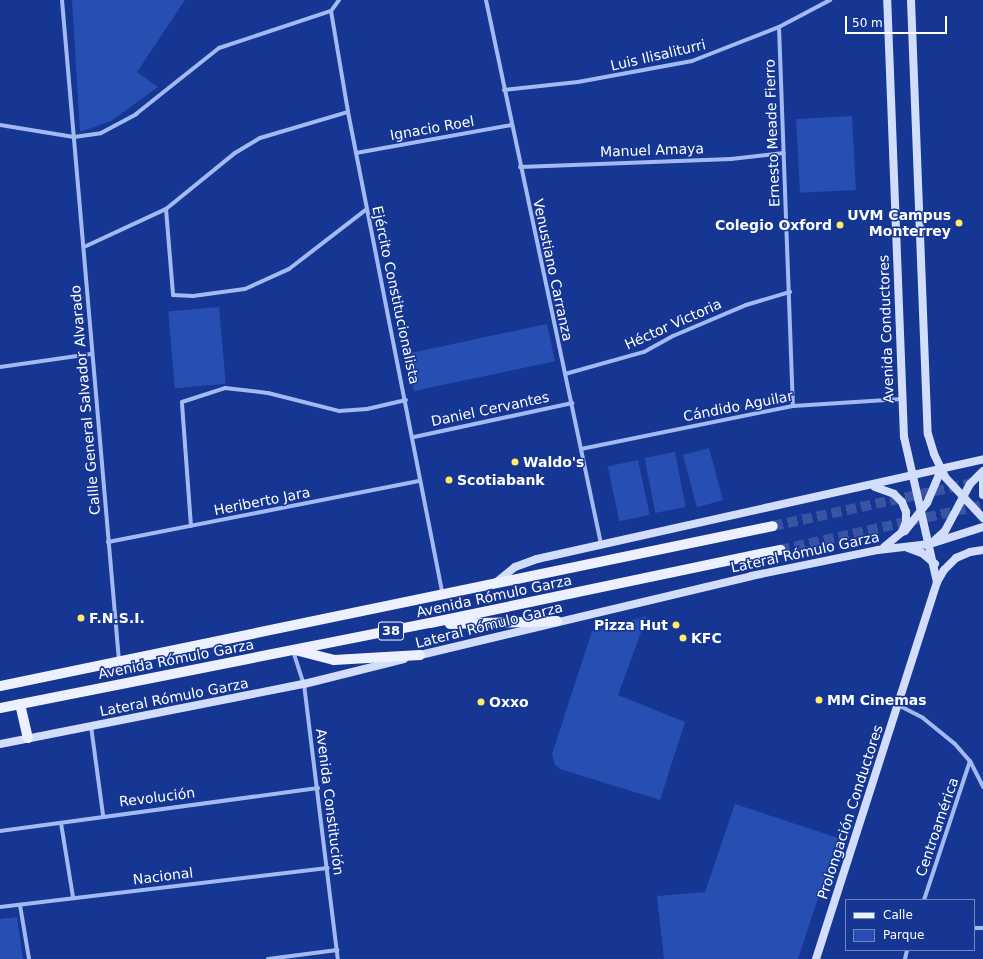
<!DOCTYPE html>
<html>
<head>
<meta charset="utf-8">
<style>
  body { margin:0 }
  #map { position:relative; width:983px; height:959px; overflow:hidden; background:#153693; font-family:"DejaVu Sans",sans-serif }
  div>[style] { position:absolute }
  .green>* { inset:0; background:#274eb2; transform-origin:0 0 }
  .primary-tunnel>* { height:10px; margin-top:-5px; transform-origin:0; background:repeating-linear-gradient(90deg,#3854a3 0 10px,transparent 0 15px) }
  .street>* { height:4px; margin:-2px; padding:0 2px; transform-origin:2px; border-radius:2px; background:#a3b9f1 }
  .secondary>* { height:8px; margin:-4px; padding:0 4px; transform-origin:4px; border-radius:4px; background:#d2ddfc }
  .primary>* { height:10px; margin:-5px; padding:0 5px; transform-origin:5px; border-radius:5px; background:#edf1ff }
  .dots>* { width:11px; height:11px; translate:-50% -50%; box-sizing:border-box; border:2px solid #153693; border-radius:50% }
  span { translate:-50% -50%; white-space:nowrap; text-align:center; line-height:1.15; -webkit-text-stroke:3px #153693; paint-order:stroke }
  .shield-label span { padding:1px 3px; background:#153693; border:1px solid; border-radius:3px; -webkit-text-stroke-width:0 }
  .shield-label { font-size:13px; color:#fff; font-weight:700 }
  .street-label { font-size:14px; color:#fff }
  .poi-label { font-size:14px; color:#fff; font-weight:700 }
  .right { translate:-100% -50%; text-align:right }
  .left { translate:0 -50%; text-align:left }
  .legend { position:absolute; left:845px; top:899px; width:130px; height:52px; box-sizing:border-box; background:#153693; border:1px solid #7386be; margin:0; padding:5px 7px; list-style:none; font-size:12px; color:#fff }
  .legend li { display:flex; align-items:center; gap:8px; height:20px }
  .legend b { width:20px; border:1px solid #7386be }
  .scale { position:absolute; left:845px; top:16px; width:102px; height:18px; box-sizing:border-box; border:2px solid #fff; border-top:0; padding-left:5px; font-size:12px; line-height:14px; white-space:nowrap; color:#fff; -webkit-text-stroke:3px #153693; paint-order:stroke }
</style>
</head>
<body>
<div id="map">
  <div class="green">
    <i style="clip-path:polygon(72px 0,185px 0,137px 72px,158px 87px,111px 121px,80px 132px)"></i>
    <i style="left:852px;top:116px;width:74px;height:56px;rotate:87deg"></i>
    <i style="left:219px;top:307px;width:77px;height:51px;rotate:85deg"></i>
    <i style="left:547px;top:324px;width:38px;height:144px;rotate:78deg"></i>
    <i style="left:709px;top:448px;width:54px;height:27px;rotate:75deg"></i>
    <i style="left:675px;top:452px;width:56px;height:31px;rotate:79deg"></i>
    <i style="left:638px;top:460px;width:56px;height:31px;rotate:78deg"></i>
    <i style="clip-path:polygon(647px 616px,618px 695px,685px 722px,660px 800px,560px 769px,555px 765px,552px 754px,592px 631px)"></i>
    <i style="clip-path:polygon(735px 804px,838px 838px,798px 959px,664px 959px,657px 896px,705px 892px)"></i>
    <i style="clip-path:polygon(17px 917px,23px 959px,0 959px,0 919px)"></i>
  </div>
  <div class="primary-tunnel">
    <i style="left:773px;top:526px;width:209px;rotate:-12.2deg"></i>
    <i style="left:780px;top:550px;width:208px;rotate:-12.5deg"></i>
  </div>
  <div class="street">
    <i style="left:62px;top:0;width:663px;rotate:85.07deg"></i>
    <i style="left:339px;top:0;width:14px;rotate:126deg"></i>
    <i style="left:331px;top:11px;width:102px;rotate:80.4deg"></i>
    <i style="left:348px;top:112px;width:491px;rotate:78.9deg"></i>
    <i style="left:486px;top:0;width:556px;rotate:78.06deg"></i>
    <i style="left:779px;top:27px;width:379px;rotate:87.9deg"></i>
    <i style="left:504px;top:90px;width:74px;rotate:-6.2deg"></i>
    <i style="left:578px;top:82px;width:116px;rotate:-10.4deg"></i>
    <i style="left:692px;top:61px;width:93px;rotate:-21.3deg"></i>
    <i style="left:779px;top:27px;width:58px;rotate:-27.9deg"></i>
    <i style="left:0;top:125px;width:75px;rotate:9.2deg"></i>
    <i style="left:74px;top:137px;width:27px;rotate:-8deg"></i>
    <i style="left:101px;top:133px;width:40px;rotate:-28deg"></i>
    <i style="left:136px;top:114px;width:106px;rotate:-38.5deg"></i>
    <i style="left:219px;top:48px;width:118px;rotate:-18.3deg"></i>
    <i style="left:356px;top:153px;width:158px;rotate:-10.2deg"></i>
    <i style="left:520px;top:167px;width:211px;rotate:-2.2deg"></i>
    <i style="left:731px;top:159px;width:53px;rotate:-6.5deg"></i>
    <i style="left:166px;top:209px;width:86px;rotate:85.3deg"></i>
    <i style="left:173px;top:295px;width:20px;rotate:3deg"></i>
    <i style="left:193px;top:296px;width:52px;rotate:-7.7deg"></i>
    <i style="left:245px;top:289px;width:48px;rotate:-24.4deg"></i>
    <i style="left:289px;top:269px;width:98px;rotate:-37.6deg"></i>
    <i style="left:84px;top:247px;width:90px;rotate:-24.9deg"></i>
    <i style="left:166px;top:209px;width:89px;rotate:-39.1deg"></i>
    <i style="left:235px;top:153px;width:29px;rotate:-31deg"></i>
    <i style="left:260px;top:138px;width:92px;rotate:-16.5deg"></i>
    <i style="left:0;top:367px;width:92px;rotate:-8.1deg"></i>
    <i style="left:565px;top:374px;width:82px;rotate:-15.6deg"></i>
    <i style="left:644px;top:352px;width:33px;rotate:-29deg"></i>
    <i style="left:673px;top:336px;width:79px;rotate:-23deg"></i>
    <i style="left:746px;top:305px;width:46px;rotate:-16.5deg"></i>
    <i style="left:414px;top:437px;width:162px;rotate:-12.1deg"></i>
    <i style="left:581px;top:449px;width:216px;rotate:-11.5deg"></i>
    <i style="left:793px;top:406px;width:109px;rotate:-3.7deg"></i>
    <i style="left:191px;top:526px;width:124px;rotate:-94.2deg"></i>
    <i style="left:182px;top:402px;width:45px;rotate:-18deg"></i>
    <i style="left:225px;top:388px;width:43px;rotate:6.6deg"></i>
    <i style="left:268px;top:393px;width:73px;rotate:14.2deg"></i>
    <i style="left:339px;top:411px;width:28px;rotate:-4deg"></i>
    <i style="left:367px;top:409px;width:40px;rotate:-13deg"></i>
    <i style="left:108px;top:542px;width:318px;rotate:-11.1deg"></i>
    <i style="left:293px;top:651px;width:35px;rotate:72deg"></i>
    <i style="left:304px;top:684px;width:277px;rotate:83deg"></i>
    <i style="left:898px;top:705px;width:28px;rotate:27deg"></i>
    <i style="left:923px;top:718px;width:41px;rotate:39.1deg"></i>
    <i style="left:955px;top:744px;width:23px;rotate:49deg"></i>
    <i style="left:970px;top:761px;width:29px;rotate:63deg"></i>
    <i style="left:91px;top:726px;width:90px;rotate:82.3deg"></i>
    <i style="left:61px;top:823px;width:75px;rotate:80.8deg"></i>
    <i style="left:0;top:831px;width:321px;rotate:-7.7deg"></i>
    <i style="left:924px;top:900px;width:146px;rotate:-71.7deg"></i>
    <i style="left:20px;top:905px;width:55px;rotate:80.5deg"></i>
    <i style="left:0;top:907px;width:330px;rotate:-6.8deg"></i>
    <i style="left:974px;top:928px;width:9px"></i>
    <i style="left:268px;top:959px;width:70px;rotate:-7.4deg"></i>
    <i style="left:905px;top:959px;width:9px;rotate:-77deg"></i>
  </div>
  <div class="secondary">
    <i style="left:911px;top:0;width:434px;rotate:87.8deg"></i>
    <i style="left:928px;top:434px;width:21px;rotate:73deg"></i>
    <i style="left:934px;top:454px;width:25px;rotate:64deg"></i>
    <i style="left:945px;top:477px;width:56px;rotate:47.2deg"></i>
    <i style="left:983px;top:478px;width:17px;rotate:90deg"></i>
    <i style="left:875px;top:487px;width:20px;rotate:20deg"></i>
    <i style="left:894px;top:494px;width:11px;rotate:45deg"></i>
    <i style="left:902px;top:502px;width:11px;rotate:68deg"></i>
    <i style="left:906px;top:512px;width:10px;rotate:90deg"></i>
    <i style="left:906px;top:522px;width:11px;rotate:112deg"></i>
    <i style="left:902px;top:532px;width:23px;rotate:140deg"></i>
    <i style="left:905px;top:531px;width:36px;rotate:-52deg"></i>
    <i style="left:927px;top:503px;width:36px;rotate:-67deg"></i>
    <i style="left:935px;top:540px;width:13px;rotate:-42deg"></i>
    <i style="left:945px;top:531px;width:53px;rotate:-62deg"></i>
    <i style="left:970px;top:484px;width:18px;rotate:-45deg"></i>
    <i style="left:908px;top:548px;width:15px;rotate:20deg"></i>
    <i style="left:922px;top:553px;width:17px;rotate:40deg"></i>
    <i style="left:937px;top:582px;width:14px;rotate:-60deg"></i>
    <i style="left:944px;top:570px;width:17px;rotate:-45deg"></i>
    <i style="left:956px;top:558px;width:15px;rotate:-23deg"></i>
    <i style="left:970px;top:552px;width:13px;rotate:-9deg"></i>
    <i style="left:494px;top:584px;width:27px;rotate:-39deg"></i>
    <i style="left:515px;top:567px;width:23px;rotate:-20deg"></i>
    <i style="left:537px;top:559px;width:457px;rotate:-12.6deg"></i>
    <i style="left:416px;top:656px;width:344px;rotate:-13.4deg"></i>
    <i style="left:751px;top:576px;width:130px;rotate:-11.6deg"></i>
    <i style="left:878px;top:550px;width:52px;rotate:-6.6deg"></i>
    <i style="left:930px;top:544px;width:56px;rotate:-17.8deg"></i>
    <i style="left:0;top:744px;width:310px;rotate:-11.2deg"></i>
    <i style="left:304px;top:684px;width:103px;rotate:-14deg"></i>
    <i style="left:816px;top:959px;width:396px;rotate:-72.2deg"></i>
    <i style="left:937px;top:582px;width:149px;rotate:-102.8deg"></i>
    <i style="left:904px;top:437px;width:437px;rotate:-92.2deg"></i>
  </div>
  <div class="primary">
    <i style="left:450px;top:624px;width:107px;rotate:-1.6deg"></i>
    <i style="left:295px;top:650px;width:40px;rotate:14.4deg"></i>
    <i style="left:334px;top:660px;width:86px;rotate:-3.3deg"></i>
    <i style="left:0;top:686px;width:789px;rotate:-11.69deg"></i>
    <i style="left:20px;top:704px;width:35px;rotate:77deg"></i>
    <i style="left:0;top:708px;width:438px;rotate:-11.2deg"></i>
    <i style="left:430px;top:623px;width:358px;rotate:-11.8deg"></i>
  </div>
  <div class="dots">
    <i style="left:959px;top:223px;background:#ffed63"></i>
    <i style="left:840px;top:225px;background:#ffed63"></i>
    <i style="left:515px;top:462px;background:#ffed63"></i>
    <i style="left:449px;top:480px;background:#ffed63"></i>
    <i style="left:81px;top:618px;background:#ffed63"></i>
    <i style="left:676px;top:625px;background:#ffed63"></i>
    <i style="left:683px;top:638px;background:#ffed63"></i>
    <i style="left:819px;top:700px;background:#ffed63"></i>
    <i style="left:481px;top:702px;background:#ffed63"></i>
  </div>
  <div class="shield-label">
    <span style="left:391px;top:631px">38</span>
  </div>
  <div class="street-label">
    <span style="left:658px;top:55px;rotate:-13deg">Luis Ilisaliturri</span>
    <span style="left:432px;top:128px;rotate:-10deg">Ignacio Roel</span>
    <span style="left:772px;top:133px;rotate:-92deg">Ernesto Meade Fierro</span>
    <span style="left:652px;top:150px;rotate:-2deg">Manuel Amaya</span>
    <span style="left:553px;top:270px;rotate:78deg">Venustiano Carranza</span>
    <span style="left:396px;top:295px;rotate:78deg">Ejército Constitucionalista</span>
    <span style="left:673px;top:324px;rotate:-24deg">Héctor Victoria</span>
    <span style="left:886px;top:329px;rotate:-92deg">Avenida Conductores</span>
    <span style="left:85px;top:400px;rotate:-95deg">Callle General Salvador Alvarado</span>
    <span style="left:738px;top:406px;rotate:-11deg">Cándido Aguilar</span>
    <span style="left:490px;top:409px;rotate:-12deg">Daniel Cervantes</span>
    <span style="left:262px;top:501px;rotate:-11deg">Heriberto Jara</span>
    <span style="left:805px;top:552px;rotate:-12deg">Lateral Rómulo Garza</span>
    <span style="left:494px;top:596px;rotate:-12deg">Avenida Rómulo Garza</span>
    <span style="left:489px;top:625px;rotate:-14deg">Lateral Rómulo Garza</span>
    <span style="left:176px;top:659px;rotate:-11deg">Avenida Rómulo Garza</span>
    <span style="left:174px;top:697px;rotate:-11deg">Lateral Rómulo Garza</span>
    <span style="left:157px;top:797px;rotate:-7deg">Revolución</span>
    <span style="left:330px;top:802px;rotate:83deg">Avenida Constitución</span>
    <span style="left:850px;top:812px;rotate:-72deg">Prolongación Conductores</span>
    <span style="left:937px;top:827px;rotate:-71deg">Centroamérica</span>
    <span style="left:163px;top:876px;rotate:-7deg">Nacional</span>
  </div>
  <div class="poi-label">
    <span class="right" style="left:951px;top:223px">UVM Campus<br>Monterrey</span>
    <span class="right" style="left:832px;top:225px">Colegio Oxford</span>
    <span class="left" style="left:523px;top:462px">Waldo's</span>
    <span class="left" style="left:457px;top:480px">Scotiabank</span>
    <span class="left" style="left:89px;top:618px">F.N.S.I.</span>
    <span class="right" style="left:668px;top:625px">Pizza Hut</span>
    <span class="left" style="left:691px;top:638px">KFC</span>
    <span class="left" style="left:827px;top:700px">MM Cinemas</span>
    <span class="left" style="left:489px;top:702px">Oxxo</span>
  </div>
  <ul class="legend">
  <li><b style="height:5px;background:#edf1ff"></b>Calle</li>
  <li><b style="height:11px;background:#274eb2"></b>Parque</li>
  </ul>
  <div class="scale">50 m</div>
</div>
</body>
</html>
